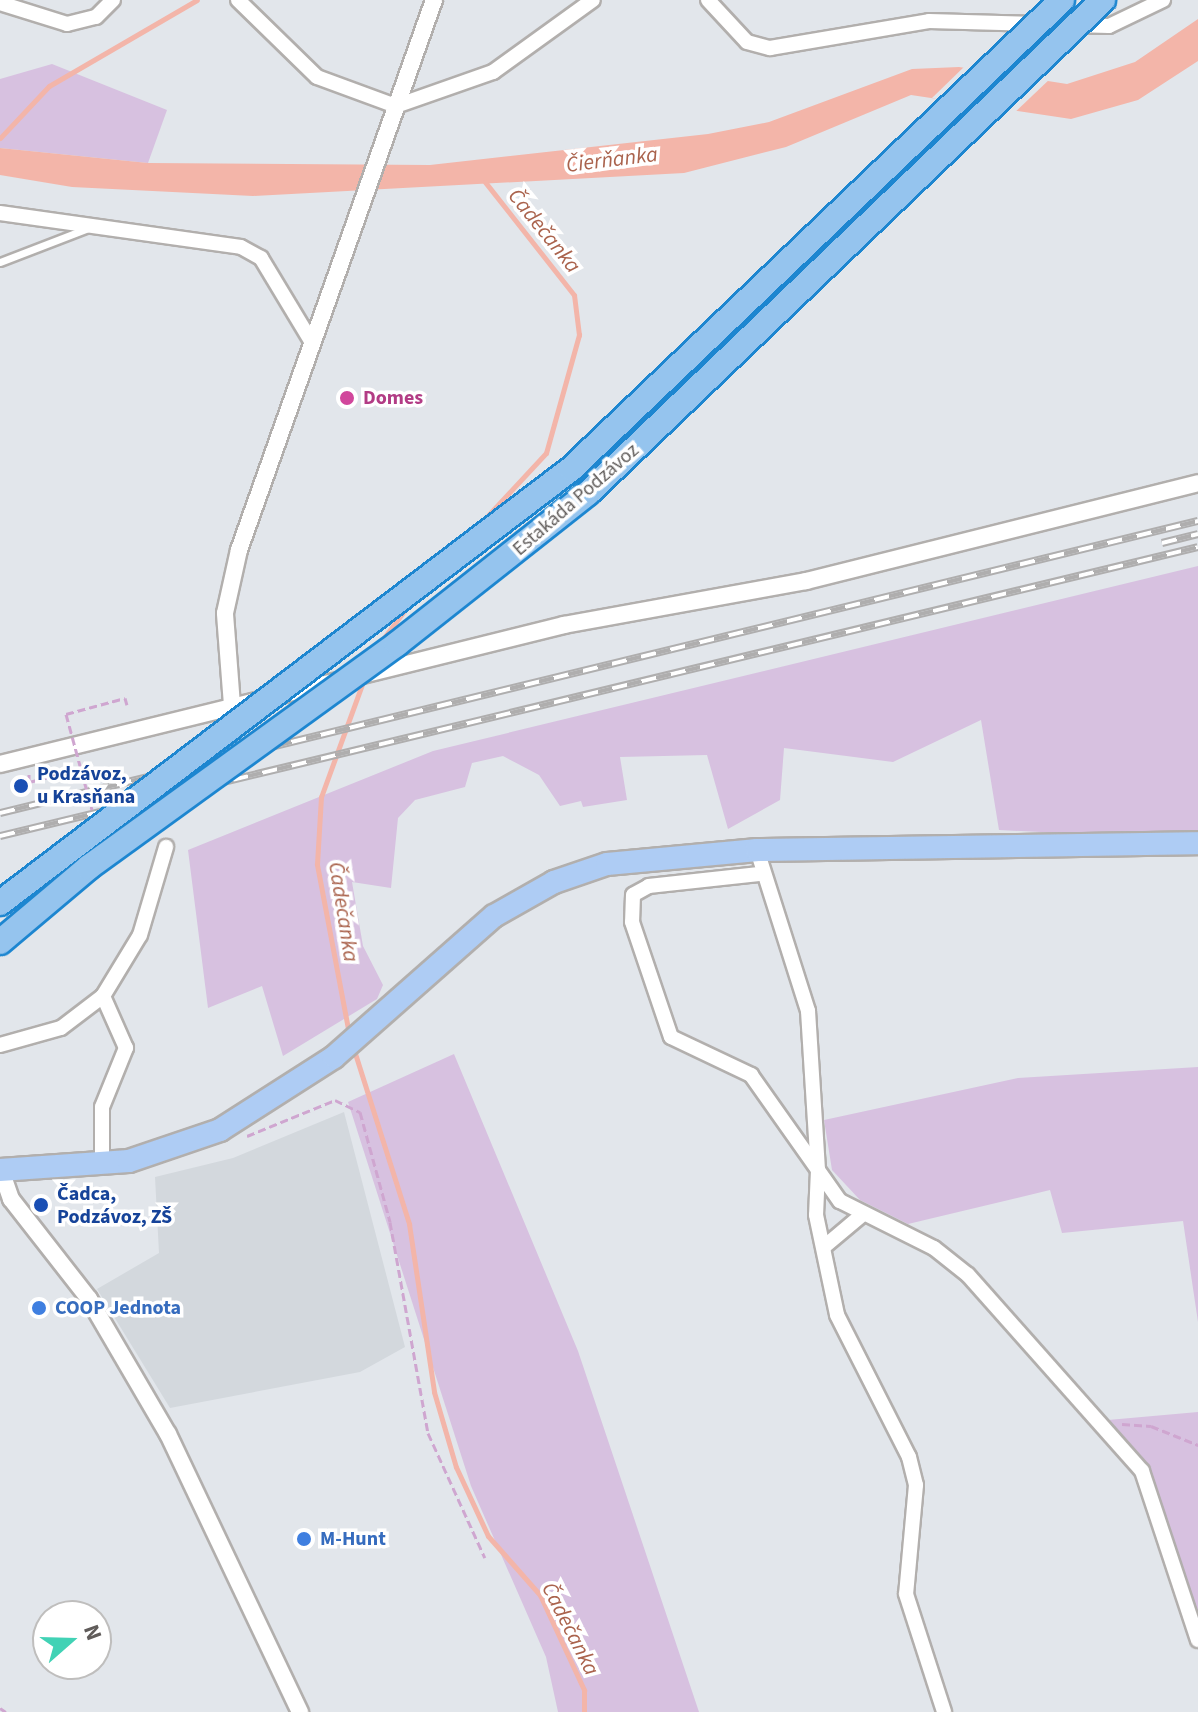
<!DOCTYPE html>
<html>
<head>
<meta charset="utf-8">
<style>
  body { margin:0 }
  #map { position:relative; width:1198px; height:1712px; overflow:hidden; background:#e2e6eb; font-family:"Source Sans 3",sans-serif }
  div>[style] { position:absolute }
  .education>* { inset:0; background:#d3d8dd }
  .green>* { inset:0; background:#d7c1e0 }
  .water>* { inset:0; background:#f3b5a9 }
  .pier>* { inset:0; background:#e2e6eb }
  .stream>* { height:5px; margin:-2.5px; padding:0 2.5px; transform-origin:2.5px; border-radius:2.5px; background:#f3b5a9 }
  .path>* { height:3px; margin-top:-1.5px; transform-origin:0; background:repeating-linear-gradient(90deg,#cfa6d0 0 8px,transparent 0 12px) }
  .roads { filter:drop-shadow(2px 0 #b2afad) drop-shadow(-2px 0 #b2afad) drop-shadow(0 2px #b2afad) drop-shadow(0 -2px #b2afad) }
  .service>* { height:7px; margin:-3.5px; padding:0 3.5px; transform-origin:3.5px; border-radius:3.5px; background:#fff }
  .minor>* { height:14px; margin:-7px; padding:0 7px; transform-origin:7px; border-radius:7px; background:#fff }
  .tertiary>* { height:16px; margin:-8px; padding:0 8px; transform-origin:8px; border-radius:8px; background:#fff }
  .primary>* { height:22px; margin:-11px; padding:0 11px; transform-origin:11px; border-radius:11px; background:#aeccf4 }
  .rail>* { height:8px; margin-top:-4px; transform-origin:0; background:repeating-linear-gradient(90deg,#fff 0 15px,#afaeae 0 30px); box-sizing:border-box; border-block:2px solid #afaeae }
  .path-bridge>* { height:3px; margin-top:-1.5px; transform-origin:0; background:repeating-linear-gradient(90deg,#cfa6d0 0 8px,transparent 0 12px) }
  .bridges { filter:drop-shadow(2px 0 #1d86d0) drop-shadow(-2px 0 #1d86d0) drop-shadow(0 2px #1d86d0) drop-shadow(0 -2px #1d86d0) }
  .motorway-bridge>* { height:24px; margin:-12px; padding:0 12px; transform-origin:12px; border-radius:12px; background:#95c4ee }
  .dots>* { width:22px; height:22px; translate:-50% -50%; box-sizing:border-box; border:4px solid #fff; border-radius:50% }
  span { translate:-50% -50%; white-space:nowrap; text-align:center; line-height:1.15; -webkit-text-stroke:7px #fff; paint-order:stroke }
  .hotel-label { font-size:20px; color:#b23c85; font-weight:700 }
  .left { translate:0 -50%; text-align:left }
  .street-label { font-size:20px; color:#605c5a }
  .transit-label { font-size:20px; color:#164399; font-weight:700 }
  .shop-label { font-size:20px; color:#366cbe; font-weight:700 }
  .water-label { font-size:22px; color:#aa634d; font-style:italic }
  .north { position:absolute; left:32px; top:1600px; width:80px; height:80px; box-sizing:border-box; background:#fff; border:2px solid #bfbebd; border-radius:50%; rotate:70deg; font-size:22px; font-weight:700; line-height:32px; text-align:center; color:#605c5a }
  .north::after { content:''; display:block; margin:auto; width:28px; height:36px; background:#41d2b5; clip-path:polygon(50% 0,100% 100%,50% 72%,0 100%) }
</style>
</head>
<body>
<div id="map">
  <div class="education">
    <i style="clip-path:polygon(344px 1112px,405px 1347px,360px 1372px,170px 1408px,97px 1289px,159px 1253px,155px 1177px,233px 1158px)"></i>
  </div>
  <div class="green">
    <i style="clip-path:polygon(52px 64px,167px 110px,148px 163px,0 148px,0 79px)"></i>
    <i style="clip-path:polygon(1198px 566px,1198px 840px,999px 830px,981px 720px,893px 762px,784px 748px,780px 800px,728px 829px,707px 755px,620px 757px,627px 800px,583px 807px,581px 801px,560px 806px,539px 775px,503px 756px,472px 763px,465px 787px,415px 800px,398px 818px,391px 888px,352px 882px,363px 946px,383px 985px,377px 999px,283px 1056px,262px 986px,208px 1008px,188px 850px,433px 751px)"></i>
    <i style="clip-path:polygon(454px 1054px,578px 1351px,699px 1712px,558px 1712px,546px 1657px,471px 1486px,348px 1102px)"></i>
    <i style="clip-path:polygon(1198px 1067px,1198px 1322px,1183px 1221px,1062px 1233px,1050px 1190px,908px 1224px,860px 1200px,832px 1170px,824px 1120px,1018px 1078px)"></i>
    <i style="clip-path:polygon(1198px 1412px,1198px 1621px,1143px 1467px,1108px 1420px)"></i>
  </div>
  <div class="water">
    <i style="clip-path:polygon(1198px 19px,1198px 61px,1138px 100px,1071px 119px,911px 95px,786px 147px,684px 173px,253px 196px,72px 187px,0 175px,0 148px,148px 163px,430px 165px,708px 134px,769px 122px,912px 69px,959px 67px,1067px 84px,1135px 62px)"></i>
  </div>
  <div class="pier">
    <i style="clip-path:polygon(967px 64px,1041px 75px,1052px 77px,1013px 114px,932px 98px)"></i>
  </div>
  <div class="stream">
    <i style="left:0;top:138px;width:71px;rotate:-46.7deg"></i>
    <i style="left:49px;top:86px;width:171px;rotate:-30.2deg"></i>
    <i style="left:479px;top:525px;width:98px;rotate:-47.1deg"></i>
    <i style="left:546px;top:453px;width:123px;rotate:-74.4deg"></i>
    <i style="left:579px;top:335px;width:40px;rotate:-97.1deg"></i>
    <i style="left:574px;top:295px;width:144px;rotate:-128.2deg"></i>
    <i style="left:377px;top:647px;width:50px;rotate:-53.1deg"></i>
    <i style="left:349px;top:1034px;width:173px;rotate:-100.7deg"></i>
    <i style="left:317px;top:864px;width:67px;rotate:-86.6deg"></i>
    <i style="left:321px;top:797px;width:126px;rotate:-70deg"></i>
    <i style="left:353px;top:1047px;width:186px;rotate:72.4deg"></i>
    <i style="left:409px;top:1224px;width:170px;rotate:81.5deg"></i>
    <i style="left:434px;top:1392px;width:78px;rotate:73.7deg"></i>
    <i style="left:456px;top:1467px;width:76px;rotate:65.1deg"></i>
    <i style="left:488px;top:1536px;width:79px;rotate:48.6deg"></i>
    <i style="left:540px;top:1595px;width:105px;rotate:65.1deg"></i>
    <i style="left:584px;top:1690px;width:22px;rotate:90deg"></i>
  </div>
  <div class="path">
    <i style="left:66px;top:714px;width:61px;rotate:-15.2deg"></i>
    <i style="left:125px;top:698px;width:7px;rotate:74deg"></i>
    <i style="left:29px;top:774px;width:8px;rotate:90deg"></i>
    <i style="left:29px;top:782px;width:54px;rotate:-14deg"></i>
    <i style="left:247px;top:1136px;width:95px;rotate:-22.2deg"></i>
    <i style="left:335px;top:1100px;width:28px;rotate:26deg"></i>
    <i style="left:360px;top:1112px;width:114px;rotate:74.7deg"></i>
    <i style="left:390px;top:1222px;width:214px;rotate:79.8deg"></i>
    <i style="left:428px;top:1433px;width:137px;rotate:65.5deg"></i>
    <i style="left:1122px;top:1424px;width:29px;rotate:4deg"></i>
    <i style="left:1151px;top:1426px;width:51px;rotate:22deg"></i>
    <i style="left:0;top:1708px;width:7px;rotate:34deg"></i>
  </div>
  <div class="roads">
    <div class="service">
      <i style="left:0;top:262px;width:94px;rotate:-21.1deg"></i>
    </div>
    <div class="minor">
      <i style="left:238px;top:0;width:110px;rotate:44.3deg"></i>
      <i style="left:317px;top:77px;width:84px;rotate:20.2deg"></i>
      <i style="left:396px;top:106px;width:103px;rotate:-19.3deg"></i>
      <i style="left:493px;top:72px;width:123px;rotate:-35.8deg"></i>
      <i style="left:708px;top:0;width:57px;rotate:47.1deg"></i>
      <i style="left:747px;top:42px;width:24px;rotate:15deg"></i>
      <i style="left:770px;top:48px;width:161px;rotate:-9.6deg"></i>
      <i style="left:929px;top:21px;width:180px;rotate:1.6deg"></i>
      <i style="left:1109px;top:26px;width:60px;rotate:-25.7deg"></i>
      <i style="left:0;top:3px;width:70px;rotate:17.4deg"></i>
      <i style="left:67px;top:24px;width:30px;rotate:-14deg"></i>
      <i style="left:96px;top:17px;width:24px;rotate:-45deg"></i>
      <i style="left:0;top:213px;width:243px;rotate:8deg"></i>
      <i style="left:241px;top:247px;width:23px;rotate:29deg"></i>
      <i style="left:261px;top:258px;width:97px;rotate:58.9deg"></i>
      <i style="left:757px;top:850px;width:169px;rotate:72.4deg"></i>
      <i style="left:808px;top:1011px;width:159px;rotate:86.4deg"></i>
      <i style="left:818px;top:1170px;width:38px;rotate:55deg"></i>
      <i style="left:840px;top:1201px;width:105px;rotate:26.6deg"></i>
      <i style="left:934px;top:1248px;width:43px;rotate:38.5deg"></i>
      <i style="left:968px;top:1275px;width:262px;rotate:48.4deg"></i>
      <i style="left:1142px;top:1471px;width:178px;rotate:71.7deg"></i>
      <i style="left:759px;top:874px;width:111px;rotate:173.8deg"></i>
      <i style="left:649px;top:886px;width:18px;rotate:151deg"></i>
      <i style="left:633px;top:895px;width:27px;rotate:92deg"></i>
      <i style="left:632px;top:922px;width:121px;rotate:71.3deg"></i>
      <i style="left:671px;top:1037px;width:89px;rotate:25.4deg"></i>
      <i style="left:751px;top:1075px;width:116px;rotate:54.8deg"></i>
      <i style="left:818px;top:1170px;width:45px;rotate:92.5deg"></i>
      <i style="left:816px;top:1215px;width:102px;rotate:78.1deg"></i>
      <i style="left:837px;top:1315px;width:159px;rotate:63.1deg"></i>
      <i style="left:909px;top:1457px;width:29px;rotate:76deg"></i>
      <i style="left:916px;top:1485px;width:109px;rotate:95.2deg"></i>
      <i style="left:906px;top:1594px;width:124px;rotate:72.1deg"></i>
      <i style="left:0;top:1045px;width:63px;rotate:-15.6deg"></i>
      <i style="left:61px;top:1028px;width:53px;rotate:-37.3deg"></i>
      <i style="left:103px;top:996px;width:71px;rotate:-58.8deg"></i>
      <i style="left:140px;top:935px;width:92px;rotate:-73.5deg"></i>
      <i style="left:102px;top:1165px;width:58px;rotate:-90deg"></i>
      <i style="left:102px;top:1107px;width:64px;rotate:-67.9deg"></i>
      <i style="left:126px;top:1048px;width:57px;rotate:-113.9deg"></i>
      <i style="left:825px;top:1246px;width:50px;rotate:-40.1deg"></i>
    </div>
    <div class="tertiary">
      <i style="left:362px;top:675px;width:208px;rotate:-13.9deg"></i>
      <i style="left:564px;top:625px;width:246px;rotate:-10.3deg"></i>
      <i style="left:806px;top:581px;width:404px;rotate:-14deg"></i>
      <i style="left:232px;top:705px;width:92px;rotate:-94.4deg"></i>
      <i style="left:225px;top:613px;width:65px;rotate:-77.5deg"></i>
      <i style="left:239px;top:550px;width:584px;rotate:-70.48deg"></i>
      <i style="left:0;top:764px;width:349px;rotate:-13.8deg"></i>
      <i style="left:1px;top:1170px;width:31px;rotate:71deg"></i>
      <i style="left:11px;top:1199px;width:127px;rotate:52deg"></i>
      <i style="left:89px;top:1299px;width:156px;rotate:59.7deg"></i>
      <i style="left:168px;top:1434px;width:308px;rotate:64.6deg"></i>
    </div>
    <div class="primary">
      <i style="left:0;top:1170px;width:129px;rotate:-4deg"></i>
      <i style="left:129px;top:1161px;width:96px;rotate:-18.8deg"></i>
      <i style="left:220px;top:1130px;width:135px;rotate:-32.6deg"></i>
      <i style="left:334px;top:1057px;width:213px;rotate:-41.4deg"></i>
      <i style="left:494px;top:916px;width:69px;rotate:-29.5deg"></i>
      <i style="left:554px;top:882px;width:56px;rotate:-18.8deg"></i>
      <i style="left:607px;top:864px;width:151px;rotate:-5.3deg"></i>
      <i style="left:757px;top:850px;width:441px;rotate:-0.9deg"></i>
    </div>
  </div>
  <div class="rail">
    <i style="left:1162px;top:543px;width:37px;rotate:-14deg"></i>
    <i style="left:0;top:813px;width:1233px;rotate:-13.7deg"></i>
    <i style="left:0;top:836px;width:1232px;rotate:-13.56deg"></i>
  </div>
  <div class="path-bridge">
    <i style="left:66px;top:714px;width:99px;rotate:74.8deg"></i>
  </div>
  <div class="bridges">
    <div class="motorway-bridge">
      <i style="left:0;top:903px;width:717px;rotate:-37.24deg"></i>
      <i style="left:571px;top:469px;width:679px;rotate:-43.69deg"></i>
      <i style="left:0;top:942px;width:116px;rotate:-40.1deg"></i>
      <i style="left:89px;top:867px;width:380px;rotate:-35.9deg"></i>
      <i style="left:397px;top:644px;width:243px;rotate:-38.3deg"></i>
      <i style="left:588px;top:493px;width:713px;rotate:-43.75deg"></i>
    </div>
  </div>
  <div class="dots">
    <i style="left:347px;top:398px;background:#d1479c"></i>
    <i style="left:21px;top:786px;background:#1a4fb4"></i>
    <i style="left:41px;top:1205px;background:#1a4fb4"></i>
    <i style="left:39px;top:1308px;background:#3f7fe0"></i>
    <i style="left:304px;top:1539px;background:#3f7fe0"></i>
  </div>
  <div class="hotel-label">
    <span class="left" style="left:363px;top:398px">Domes</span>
  </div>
  <div class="street-label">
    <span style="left:576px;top:500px;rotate:-41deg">Estakáda Podzávoz</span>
  </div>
  <div class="transit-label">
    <span class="left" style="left:37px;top:786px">Podzávoz,<br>u Krasňana</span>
    <span class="left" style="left:57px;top:1206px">Čadca,<br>Podzávoz, ZŠ</span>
  </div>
  <div class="shop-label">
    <span class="left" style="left:55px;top:1308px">COOP Jednota</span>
    <span class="left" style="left:320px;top:1539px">M-Hunt</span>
  </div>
  <div class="water-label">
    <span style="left:612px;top:160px;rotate:-7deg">Čierňanka</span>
    <span style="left:544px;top:231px;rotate:51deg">Čadečanka</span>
    <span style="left:343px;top:912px;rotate:81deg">Čadečanka</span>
    <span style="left:570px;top:1629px;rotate:63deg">Čadečanka</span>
  </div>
  <div class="north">N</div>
</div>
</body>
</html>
